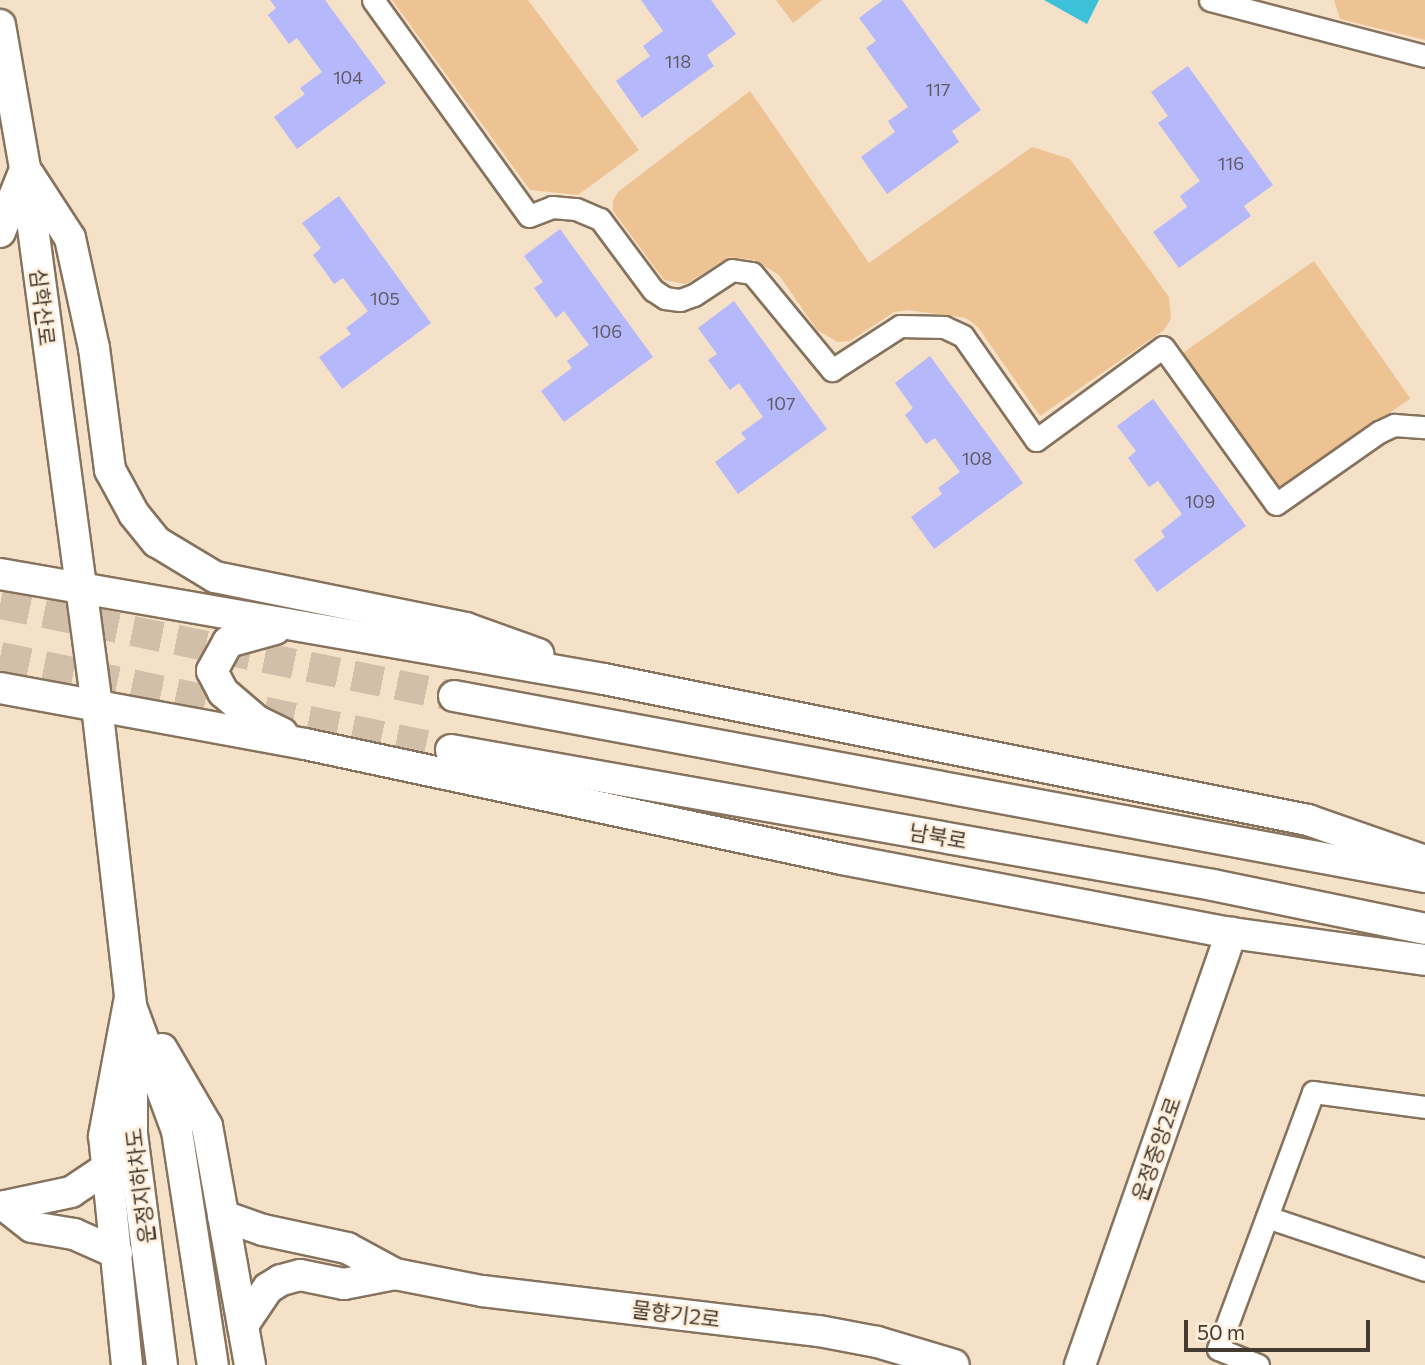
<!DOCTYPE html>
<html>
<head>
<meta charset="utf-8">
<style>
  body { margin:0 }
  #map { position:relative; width:1425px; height:1365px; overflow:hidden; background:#f5e0c8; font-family:Commissioner,"Noto Sans KR",sans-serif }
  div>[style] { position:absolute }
  .green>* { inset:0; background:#edc393; transform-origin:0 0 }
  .water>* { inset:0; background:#3cc1d8 }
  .building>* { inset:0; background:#b5b8fa }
  .secondary-tunnel>* { height:30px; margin-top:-15px; transform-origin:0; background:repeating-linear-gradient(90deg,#d1bfaa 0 30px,transparent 0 45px) }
  .roads { filter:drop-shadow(2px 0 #86735e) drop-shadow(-2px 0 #86735e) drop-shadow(0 2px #86735e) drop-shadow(0 -2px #86735e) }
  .street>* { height:21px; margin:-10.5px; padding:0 10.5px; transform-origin:10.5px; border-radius:10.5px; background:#fff }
  .secondary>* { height:30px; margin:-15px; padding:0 15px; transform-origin:15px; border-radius:15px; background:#fff }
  span { translate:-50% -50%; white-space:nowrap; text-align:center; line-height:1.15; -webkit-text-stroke:5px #ffeedb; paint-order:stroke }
  .number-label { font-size:18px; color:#605a63 }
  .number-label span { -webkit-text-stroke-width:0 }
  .street-label { font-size:21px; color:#433b31 }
  .scale { position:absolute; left:1184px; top:1320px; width:186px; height:32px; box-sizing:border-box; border:4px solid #433b31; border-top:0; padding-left:9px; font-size:21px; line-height:24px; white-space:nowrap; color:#433b31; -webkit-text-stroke:5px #ffeedb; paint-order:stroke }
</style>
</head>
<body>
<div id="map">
  <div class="green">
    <i style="clip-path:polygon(392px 0,528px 0,639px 150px,578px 195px,530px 190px)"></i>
    <i style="clip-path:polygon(776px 0,822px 0,793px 23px)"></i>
    <i style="clip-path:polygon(1334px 0,1425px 0,1425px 40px,1340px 19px)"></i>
    <i style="clip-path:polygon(750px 91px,869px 263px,1032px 147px,1070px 159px,1169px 297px,1171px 319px,1164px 330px,1040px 416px,978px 327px,966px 318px,908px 310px,894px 312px,850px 341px,838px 342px,817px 330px,779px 275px,755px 260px,729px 257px,686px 284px,664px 280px,613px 211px,613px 201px,618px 192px)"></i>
    <i style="left:1314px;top:261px;width:168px;height:160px;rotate:55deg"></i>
  </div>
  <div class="water">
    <i style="clip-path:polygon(1044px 0,1099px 0,1087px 24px)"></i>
  </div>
  <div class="building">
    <i style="clip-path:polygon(270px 0,325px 0,386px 83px,297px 149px,274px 117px,305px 94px,300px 88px,322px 72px,297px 38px,289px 44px,268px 15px,276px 8px)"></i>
    <i style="clip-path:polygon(641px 0,711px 0,736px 34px,707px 55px,714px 66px,642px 118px,616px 81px,650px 56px,643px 46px,663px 31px)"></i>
    <i style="clip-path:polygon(883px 0,902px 0,981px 110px,952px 131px,959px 142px,887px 194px,861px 157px,895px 132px,888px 121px,908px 107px,866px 48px,876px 41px,859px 18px)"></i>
    <i style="clip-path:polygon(1188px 66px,1273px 185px,1244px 206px,1251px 216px,1179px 268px,1153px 232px,1187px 207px,1180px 196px,1200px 181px,1158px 123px,1168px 116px,1151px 92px)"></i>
    <i style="clip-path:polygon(339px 196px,431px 323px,342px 389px,319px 357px,351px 334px,346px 328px,368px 311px,343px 278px,334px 284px,313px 255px,321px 248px,302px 223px)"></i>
    <i style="clip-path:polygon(560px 229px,653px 357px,564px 422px,541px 391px,572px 368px,567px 361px,589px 345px,564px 311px,556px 318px,534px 288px,543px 282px,524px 256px)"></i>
    <i style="clip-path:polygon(734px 301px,827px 429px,738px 494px,715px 462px,746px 439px,741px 433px,763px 417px,739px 383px,730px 390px,708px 360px,717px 354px,698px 328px)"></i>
    <i style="clip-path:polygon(930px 356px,1023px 483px,934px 549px,911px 517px,942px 494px,938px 488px,960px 472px,935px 438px,926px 444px,905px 415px,913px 408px,895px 383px)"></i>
    <i style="clip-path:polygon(1153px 399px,1246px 526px,1157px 592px,1134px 560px,1165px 537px,1161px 531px,1182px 514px,1158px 481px,1149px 487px,1128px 458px,1136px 451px,1117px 426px)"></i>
  </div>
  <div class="secondary-tunnel">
    <i style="left:0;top:604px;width:463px;rotate:11.5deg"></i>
    <i style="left:0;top:657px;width:460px;rotate:11.7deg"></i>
  </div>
  <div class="roads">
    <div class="street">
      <i style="left:373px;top:0;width:266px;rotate:54.2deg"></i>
      <i style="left:529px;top:216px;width:25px;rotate:-21deg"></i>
      <i style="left:552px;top:207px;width:24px;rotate:5deg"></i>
      <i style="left:576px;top:209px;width:26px;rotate:23deg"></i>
      <i style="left:600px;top:219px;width:89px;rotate:53.3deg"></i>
      <i style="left:653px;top:290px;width:14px;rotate:34deg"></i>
      <i style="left:665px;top:298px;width:15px;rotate:8deg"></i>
      <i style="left:680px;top:300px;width:15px;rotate:-20deg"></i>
      <i style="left:694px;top:295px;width:45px;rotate:-33.3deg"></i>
      <i style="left:732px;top:270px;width:20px;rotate:9deg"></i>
      <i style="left:752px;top:273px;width:126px;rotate:50.5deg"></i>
      <i style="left:832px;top:370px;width:81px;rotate:-32.9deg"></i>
      <i style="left:900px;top:326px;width:44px;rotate:1.3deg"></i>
      <i style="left:944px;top:327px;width:21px;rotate:25deg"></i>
      <i style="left:963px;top:336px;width:127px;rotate:54.9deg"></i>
      <i style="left:1036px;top:440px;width:157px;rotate:-36.2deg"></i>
      <i style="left:1163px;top:347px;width:193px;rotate:54.3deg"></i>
      <i style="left:1276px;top:504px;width:126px;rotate:-35deg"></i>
      <i style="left:1379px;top:432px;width:17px;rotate:-25deg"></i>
      <i style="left:1394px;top:425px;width:31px;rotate:4deg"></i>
      <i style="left:1210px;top:0;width:222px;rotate:14.6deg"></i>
      <i style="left:1267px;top:1217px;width:167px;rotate:18.5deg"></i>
      <i style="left:1258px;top:1365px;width:43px;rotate:-158.2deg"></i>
      <i style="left:1218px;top:1349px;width:274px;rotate:-69.7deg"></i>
      <i style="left:1313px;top:1092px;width:113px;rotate:7.6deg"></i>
    </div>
    <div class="secondary">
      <i style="left:0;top:25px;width:145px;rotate:80.1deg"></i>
      <i style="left:25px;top:168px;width:543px;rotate:82.38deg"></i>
      <i style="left:97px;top:706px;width:302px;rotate:83.5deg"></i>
      <i style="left:131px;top:1006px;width:133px;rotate:69.8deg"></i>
      <i style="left:177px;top:1131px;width:237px;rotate:81.3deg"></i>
      <i style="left:29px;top:175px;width:75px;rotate:56.9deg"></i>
      <i style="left:70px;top:238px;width:113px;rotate:77.7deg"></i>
      <i style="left:94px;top:348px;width:123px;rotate:82.5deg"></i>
      <i style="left:110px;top:470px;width:50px;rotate:61.4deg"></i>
      <i style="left:134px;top:514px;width:36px;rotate:51deg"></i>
      <i style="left:157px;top:542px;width:68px;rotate:31.1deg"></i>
      <i style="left:215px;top:577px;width:256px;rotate:11.5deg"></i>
      <i style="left:466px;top:628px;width:77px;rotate:19.9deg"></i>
      <i style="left:0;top:232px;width:65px;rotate:-68.2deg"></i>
      <i style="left:0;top:574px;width:613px;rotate:9.86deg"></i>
      <i style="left:604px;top:679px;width:718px;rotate:11.33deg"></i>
      <i style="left:1308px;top:820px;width:124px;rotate:19.3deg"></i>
      <i style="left:275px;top:629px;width:49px;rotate:164.5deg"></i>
      <i style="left:228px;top:642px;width:33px;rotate:119deg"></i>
      <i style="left:212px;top:671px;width:24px;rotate:62deg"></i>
      <i style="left:223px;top:692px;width:45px;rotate:40.5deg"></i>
      <i style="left:257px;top:721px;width:28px;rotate:26deg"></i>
      <i style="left:0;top:688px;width:310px;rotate:10.4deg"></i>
      <i style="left:305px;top:744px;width:549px;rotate:12.09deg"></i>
      <i style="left:842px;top:859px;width:396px;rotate:10.8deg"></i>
      <i style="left:1231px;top:933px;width:196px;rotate:7.9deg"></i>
      <i style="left:454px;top:696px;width:988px;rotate:10.56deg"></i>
      <i style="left:451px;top:750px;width:774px;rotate:10.05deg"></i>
      <i style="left:1213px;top:885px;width:217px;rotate:11.7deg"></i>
      <i style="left:162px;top:1049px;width:89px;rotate:59.7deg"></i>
      <i style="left:207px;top:1126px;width:243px;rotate:79.8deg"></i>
      <i style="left:132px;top:1059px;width:75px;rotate:90deg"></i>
      <i style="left:132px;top:1134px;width:233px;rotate:82.6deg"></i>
      <i style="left:107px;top:1168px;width:43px;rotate:146.3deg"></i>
      <i style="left:71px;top:1192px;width:67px;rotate:168deg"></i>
      <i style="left:5px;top:1206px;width:34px;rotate:38deg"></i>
      <i style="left:32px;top:1227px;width:43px;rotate:9.5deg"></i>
      <i style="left:74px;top:1234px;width:47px;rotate:23.8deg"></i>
      <i style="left:223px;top:1216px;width:42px;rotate:19.3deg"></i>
      <i style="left:263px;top:1230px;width:86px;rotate:12.1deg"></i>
      <i style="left:347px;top:1248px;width:55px;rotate:28.4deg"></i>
      <i style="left:395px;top:1274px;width:52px;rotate:168.9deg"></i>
      <i style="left:344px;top:1284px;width:45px;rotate:-168.4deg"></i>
      <i style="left:300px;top:1275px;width:20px;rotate:165deg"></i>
      <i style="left:281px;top:1280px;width:15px;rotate:148deg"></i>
      <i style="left:268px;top:1288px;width:45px;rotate:124deg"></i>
      <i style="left:395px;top:1274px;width:89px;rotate:11.1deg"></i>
      <i style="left:482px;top:1291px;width:339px;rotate:6.8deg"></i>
      <i style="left:819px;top:1331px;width:59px;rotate:10.7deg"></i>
      <i style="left:877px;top:1342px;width:80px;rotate:16.6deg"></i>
      <i style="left:127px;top:1365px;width:230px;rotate:-95.7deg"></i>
      <i style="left:104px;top:1136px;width:136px;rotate:-79.4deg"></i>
      <i style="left:1080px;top:1365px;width:458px;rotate:-70.7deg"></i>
    </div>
  </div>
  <div class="number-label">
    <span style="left:678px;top:61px">118</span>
    <span style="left:348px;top:77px">104</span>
    <span style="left:938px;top:89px">117</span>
    <span style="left:1231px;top:163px">116</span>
    <span style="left:385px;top:298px">105</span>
    <span style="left:607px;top:331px">106</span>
    <span style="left:781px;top:403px">107</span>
    <span style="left:977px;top:458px">108</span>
    <span style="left:1200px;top:501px">109</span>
  </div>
  <div class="street-label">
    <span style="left:43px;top:307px;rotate:83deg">심학산로</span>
    <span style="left:938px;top:836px;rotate:10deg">남북로</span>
    <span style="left:1156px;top:1149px;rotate:-71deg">운정중앙2로</span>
    <span style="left:140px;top:1186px;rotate:-97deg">운정지하차도</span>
    <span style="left:676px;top:1314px;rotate:7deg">물향기2로</span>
  </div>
  <div class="scale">50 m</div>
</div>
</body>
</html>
